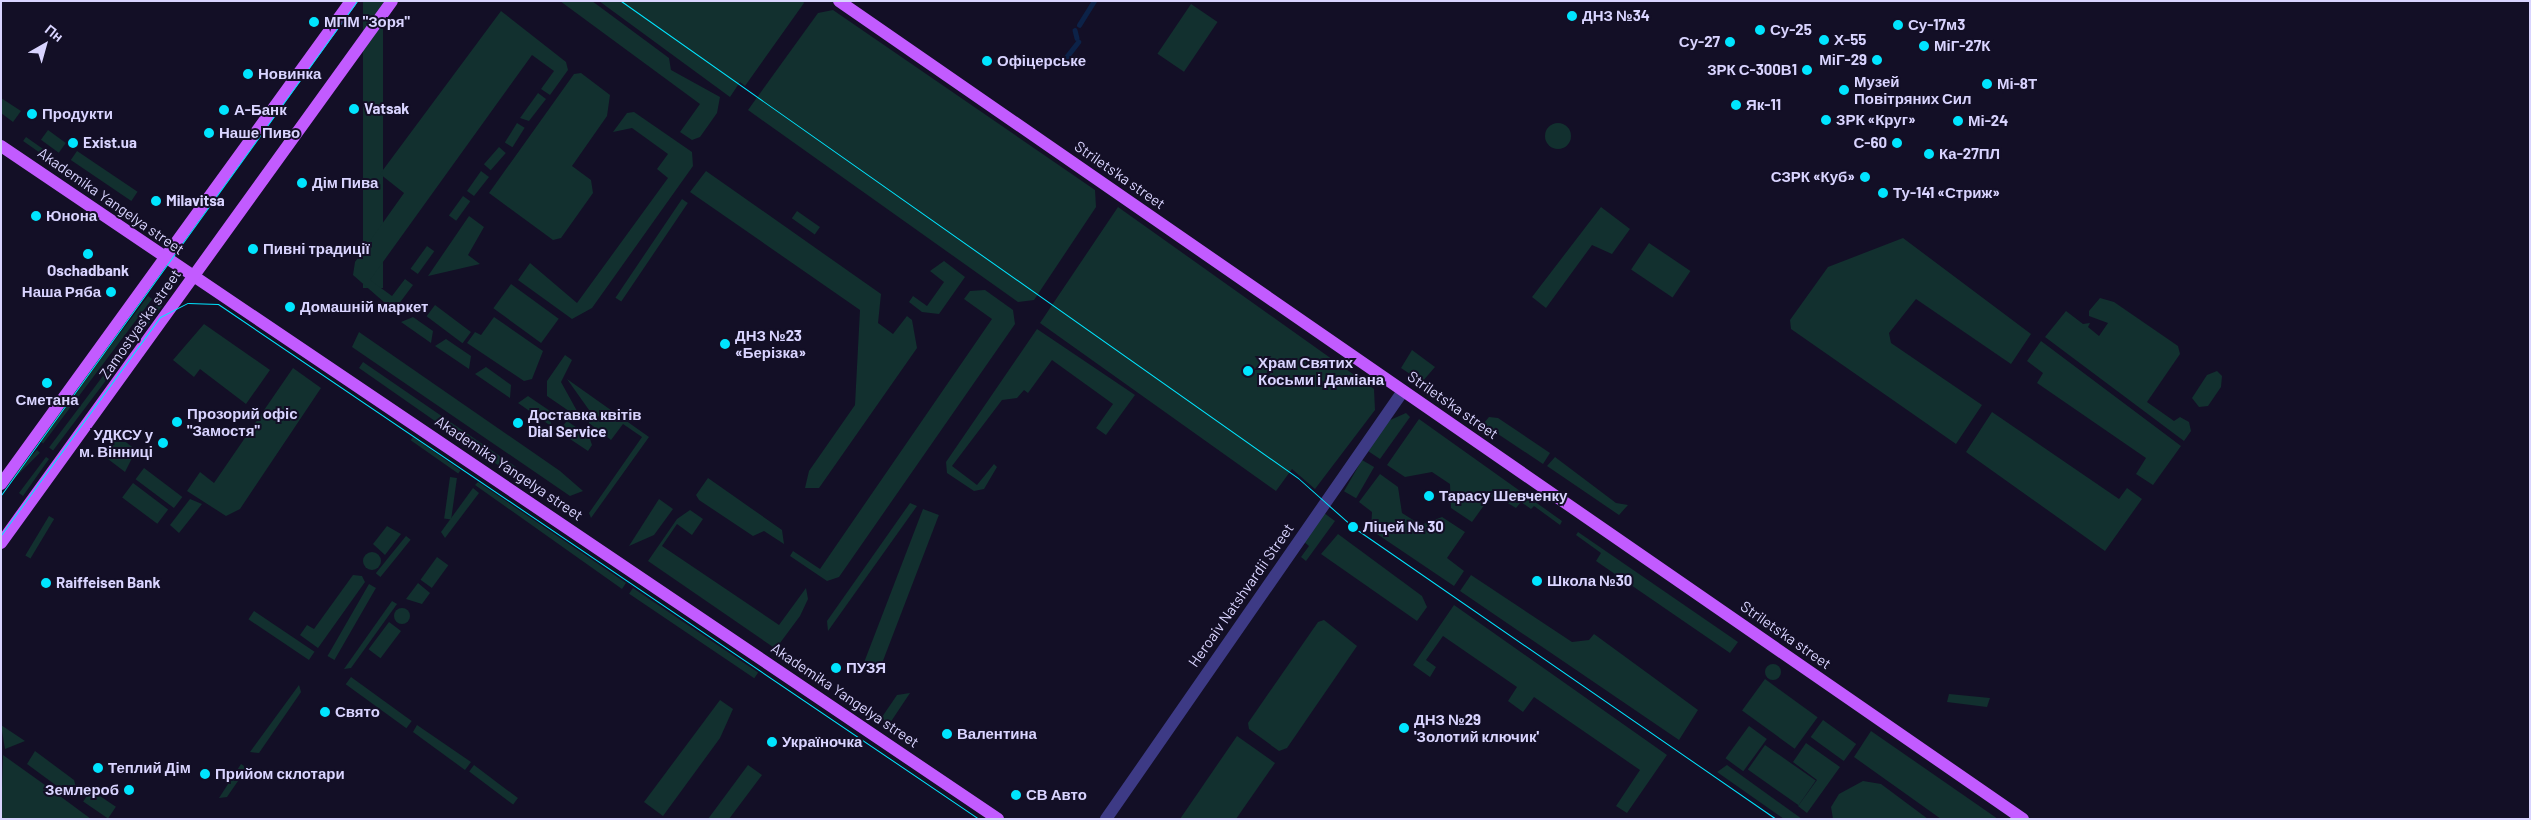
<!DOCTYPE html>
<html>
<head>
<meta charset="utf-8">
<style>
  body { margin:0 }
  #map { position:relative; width:2531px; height:820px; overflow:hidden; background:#130f26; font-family:Barlow,sans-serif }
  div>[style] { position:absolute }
  .green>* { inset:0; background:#12302f; transform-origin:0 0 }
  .round { border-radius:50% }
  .stream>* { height:4.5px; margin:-2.25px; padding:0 2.25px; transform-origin:2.25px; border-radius:2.25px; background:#0c2248 }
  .minor>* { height:12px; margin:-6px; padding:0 6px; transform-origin:6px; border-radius:6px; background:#3d3a85 }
  .major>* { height:12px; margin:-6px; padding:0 6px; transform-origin:6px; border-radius:6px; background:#c25bff }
  .tram>* { height:1px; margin:-0.5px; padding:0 0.5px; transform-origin:0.5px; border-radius:0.5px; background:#00e5ff }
  .dots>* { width:14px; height:14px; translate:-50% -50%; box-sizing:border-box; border:2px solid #130f26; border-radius:50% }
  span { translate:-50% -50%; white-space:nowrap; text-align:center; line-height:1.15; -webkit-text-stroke:4px #130f26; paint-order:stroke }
  .poi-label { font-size:15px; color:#d9d4ff; font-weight:700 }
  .left { translate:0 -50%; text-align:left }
  .right { translate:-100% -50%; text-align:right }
  .street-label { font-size:15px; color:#d9d4ff }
  .frame { position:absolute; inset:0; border:2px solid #d9d4ff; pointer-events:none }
  .north { position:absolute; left:20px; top:20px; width:50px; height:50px; -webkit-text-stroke:4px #130f26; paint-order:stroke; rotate:38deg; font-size:14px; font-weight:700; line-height:20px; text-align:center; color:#d9d4ff }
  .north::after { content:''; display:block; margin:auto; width:18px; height:22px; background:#d9d4ff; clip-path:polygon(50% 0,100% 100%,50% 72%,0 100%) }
</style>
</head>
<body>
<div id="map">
  <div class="green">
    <i style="left:363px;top:1px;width:20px;height:287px"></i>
    <i style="clip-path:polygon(560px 1px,592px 1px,669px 58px,671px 70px,720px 97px,717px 113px,700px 137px,692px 140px,680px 132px,700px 104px)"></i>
    <i style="clip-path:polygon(599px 1px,803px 1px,804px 3px,745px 86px,740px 82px,730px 97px)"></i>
    <i style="left:1191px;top:4px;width:32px;height:60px;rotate:34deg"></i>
    <i style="clip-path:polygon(833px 10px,1095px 190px,1096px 207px,1034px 300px,1018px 302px,748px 110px,818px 13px)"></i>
    <i style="clip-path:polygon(501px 11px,566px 62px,568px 70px,550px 95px,541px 89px,554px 71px,532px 55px,370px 280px,392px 296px,405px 279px,413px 285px,398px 305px,385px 303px,353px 275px,355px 262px,404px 193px,380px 174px)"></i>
    <i style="clip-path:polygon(581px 73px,610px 95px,607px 116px,572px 166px,591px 180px,593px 193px,561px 238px,553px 240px,489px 193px,574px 74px)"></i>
    <i style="clip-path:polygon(538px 93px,546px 99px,529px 121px,520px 118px)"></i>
    <i style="clip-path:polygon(1px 98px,21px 111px,13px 122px,1px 113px)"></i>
    <i style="clip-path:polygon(634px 112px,692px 152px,693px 166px,592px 308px,572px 319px,518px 280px,530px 263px,577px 303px,668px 178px,657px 169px,668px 154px,632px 128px,613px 132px,627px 113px)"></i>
    <i class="round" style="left:1545px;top:123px;width:26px;height:26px"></i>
    <i style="left:517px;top:123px;width:9px;height:23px;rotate:32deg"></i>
    <i style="left:48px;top:130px;width:22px;height:12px;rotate:36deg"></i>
    <i style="left:26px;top:137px;width:37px;height:5px;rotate:35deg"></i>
    <i style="left:499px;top:147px;width:9px;height:23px;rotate:41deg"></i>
    <i style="left:77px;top:151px;width:73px;height:11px;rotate:34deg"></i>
    <i style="clip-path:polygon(481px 171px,489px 177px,474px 196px,467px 191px)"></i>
    <i style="clip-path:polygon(706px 171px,881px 294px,878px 323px,893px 334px,907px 316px,912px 320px,917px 348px,819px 488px,805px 488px,809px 471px,855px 405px,860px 310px,690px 192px)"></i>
    <i style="left:463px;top:196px;width:9px;height:24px;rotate:36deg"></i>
    <i style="left:682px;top:199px;width:7px;height:119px;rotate:34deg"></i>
    <i style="clip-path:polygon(1118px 207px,1374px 389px,1375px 410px,1315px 489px,1292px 469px,1276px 491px,1040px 323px)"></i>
    <i style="clip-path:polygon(1601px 207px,1630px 229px,1612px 254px,1592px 245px,1546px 308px,1532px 297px)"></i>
    <i style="left:797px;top:211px;width:28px;height:9px;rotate:35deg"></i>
    <i style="clip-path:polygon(469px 216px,484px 227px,468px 255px,480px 264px,428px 276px)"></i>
    <i style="clip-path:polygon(1903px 238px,2031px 334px,2011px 364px,1916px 299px,1889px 333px,1891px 343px,1982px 405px,1956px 444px,1791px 329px,1790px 320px,1828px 267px)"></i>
    <i style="left:1649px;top:243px;width:50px;height:32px;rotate:34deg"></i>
    <i style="left:427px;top:246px;width:9px;height:28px;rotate:36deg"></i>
    <i style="clip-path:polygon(944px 261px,965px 277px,939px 314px,922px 312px,909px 302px,913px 296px,927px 306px,944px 282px,930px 271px)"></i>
    <i style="left:511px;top:284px;width:59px;height:30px;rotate:36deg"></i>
    <i style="clip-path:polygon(985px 290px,1013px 310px,1015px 324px,839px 577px,827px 581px,790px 556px,793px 551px,820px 569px,992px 319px,964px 299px,970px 291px)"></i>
    <i style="left:148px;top:296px;width:5px;height:181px;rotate:37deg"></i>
    <i style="clip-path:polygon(2100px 298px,2114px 302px,2178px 346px,2180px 354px,2147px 402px,2174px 421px,2180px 417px,2189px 422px,2191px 431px,2184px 441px,2045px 337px,2066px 311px,2083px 324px,2090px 323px,2088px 327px,2099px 336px,2108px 323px,2089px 316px,2089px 311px)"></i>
    <i style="left:158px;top:303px;width:5px;height:181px;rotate:37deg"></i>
    <i style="left:435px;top:305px;width:45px;height:14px;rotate:37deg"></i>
    <i style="clip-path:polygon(413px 317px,433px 331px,431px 343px,401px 322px)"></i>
    <i style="clip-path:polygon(494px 317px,543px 351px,532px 379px,524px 381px,467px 343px,475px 332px,481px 335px)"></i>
    <i style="clip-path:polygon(204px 324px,270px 370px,246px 404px,200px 369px,194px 377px,173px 360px)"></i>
    <i style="clip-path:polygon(1037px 329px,1135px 395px,1106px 435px,1096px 428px,1113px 404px,1052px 360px,1028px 393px,1024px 390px,1017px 398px,1002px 400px,952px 466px,977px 485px,994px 464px,997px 467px,984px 489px,974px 491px,947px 473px,946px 462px)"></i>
    <i style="clip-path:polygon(359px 332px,560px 471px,583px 491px,570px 496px,352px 347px)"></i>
    <i style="clip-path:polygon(446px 339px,471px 356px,469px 369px,435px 346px)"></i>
    <i style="clip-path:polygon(2041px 341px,2181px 446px,2153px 485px,2136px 474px,2146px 458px,2037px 383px,2043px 373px,2027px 361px)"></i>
    <i style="clip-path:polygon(1412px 350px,1435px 367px,1422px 382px,1401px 368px)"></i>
    <i style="clip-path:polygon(565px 355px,572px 360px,561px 382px,582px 420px,547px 396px,547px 381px)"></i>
    <i style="clip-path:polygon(363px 362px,516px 467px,508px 472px,359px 368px)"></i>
    <i style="clip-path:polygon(486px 367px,511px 385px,510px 398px,475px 374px)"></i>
    <i style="clip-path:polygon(293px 368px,321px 388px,240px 509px,226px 516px,187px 491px,200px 472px,214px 483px)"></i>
    <i style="clip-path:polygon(2217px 371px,2222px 376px,2221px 387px,2208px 406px,2199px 407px,2192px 398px,2207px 375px)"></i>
    <i style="clip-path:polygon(567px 379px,649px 437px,591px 518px,589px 513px,642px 437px,623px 424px,611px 440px,589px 423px,589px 410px)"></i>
    <i style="clip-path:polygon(528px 396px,550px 411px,551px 426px,518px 403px)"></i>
    <i style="clip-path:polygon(1992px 412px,2119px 499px,2127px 488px,2142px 499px,2105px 551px,1966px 452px)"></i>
    <i style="clip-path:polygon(1406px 413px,1410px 417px,1380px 459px,1368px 451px,1388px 421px)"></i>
    <i style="clip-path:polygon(1489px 417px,1498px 418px,1550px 453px,1543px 464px,1483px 424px)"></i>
    <i style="clip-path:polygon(1419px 419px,1562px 521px,1560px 525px,1534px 506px,1531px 509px,1521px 502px,1516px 508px,1496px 496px,1490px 497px,1472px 522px,1451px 508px,1450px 484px,1432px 472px,1405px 477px,1387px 465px)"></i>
    <i style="clip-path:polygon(567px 421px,589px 436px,592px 445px,588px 451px,558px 431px)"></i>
    <i style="clip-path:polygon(118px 436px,136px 450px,125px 472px,104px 456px)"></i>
    <i style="left:413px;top:437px;width:58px;height:4px;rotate:35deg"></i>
    <i style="left:37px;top:450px;width:4px;height:46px;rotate:45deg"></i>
    <i style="clip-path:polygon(46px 457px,49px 459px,23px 496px,19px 493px)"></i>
    <i style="clip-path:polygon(1555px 457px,1616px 503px,1628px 505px,1619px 515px,1547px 466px)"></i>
    <i style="left:1362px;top:460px;width:14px;height:36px;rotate:30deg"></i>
    <i style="left:144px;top:468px;width:48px;height:14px;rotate:37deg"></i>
    <i style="clip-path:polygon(1380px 474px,1398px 487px,1402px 513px,1421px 525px,1442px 517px,1465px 532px,1447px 558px,1464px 571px,1454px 586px,1371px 530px,1372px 512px,1359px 502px)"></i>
    <i style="left:450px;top:477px;width:7px;height:42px;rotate:8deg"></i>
    <i style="clip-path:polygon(708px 478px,782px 530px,784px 544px,764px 531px,753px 536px,699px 500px,696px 495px)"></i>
    <i style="clip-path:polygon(478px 482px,626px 583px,622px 589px,475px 485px)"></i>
    <i style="left:133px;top:483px;width:44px;height:18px;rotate:37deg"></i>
    <i style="clip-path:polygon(473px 488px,479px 493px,445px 538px,441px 532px)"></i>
    <i style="clip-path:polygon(190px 499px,202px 504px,179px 533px,170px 525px)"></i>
    <i style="clip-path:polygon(659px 499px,673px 509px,654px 535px,629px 546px)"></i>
    <i style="clip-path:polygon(910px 503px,917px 506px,828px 631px,827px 621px)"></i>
    <i style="left:923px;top:509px;width:17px;height:168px;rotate:21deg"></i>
    <i style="clip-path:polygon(690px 510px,703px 519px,692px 535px,677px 524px,662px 546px,779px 625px,806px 588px,808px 599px,800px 616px,780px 643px,773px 647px,648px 561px,677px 519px)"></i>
    <i style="clip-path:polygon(1324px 513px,1335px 521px,1306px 561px,1301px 557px,1309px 546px,1303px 541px)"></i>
    <i style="left:49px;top:516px;width:6px;height:46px;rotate:31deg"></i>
    <i style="clip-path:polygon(387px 526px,401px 534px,385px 555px,373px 544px)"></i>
    <i style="clip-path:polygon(1578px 532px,1738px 642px,1730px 653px,1596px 561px,1601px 553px,1576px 535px)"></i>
    <i style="clip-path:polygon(1338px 534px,1422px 596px,1427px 607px,1417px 621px,1321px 554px)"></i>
    <i style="left:406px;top:536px;width:6px;height:48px;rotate:39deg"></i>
    <i class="round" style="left:363px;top:552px;width:18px;height:18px"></i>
    <i style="left:437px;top:557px;width:14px;height:28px;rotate:36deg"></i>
    <i style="clip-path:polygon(353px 575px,362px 576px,365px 582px,318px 648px,300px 635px,307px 625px,314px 629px)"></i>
    <i style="clip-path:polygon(1471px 575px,1572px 642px,1589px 640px,1594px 634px,1698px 710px,1679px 740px,1460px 591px)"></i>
    <i style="clip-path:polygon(418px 583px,430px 593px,422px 604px,406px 599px)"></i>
    <i style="left:369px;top:584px;width:8px;height:83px;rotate:30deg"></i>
    <i style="left:633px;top:588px;width:151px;height:7px;rotate:34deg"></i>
    <i style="clip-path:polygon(392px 601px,397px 604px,351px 668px,344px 669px)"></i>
    <i style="clip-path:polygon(1454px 605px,1667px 755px,1627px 813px,1616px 806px,1640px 770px,1534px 697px,1523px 712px,1508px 701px,1517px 687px,1443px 636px,1426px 660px,1436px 667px,1430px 677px,1413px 665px)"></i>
    <i class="round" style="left:394px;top:608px;width:16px;height:16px"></i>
    <i style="left:254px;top:611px;width:73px;height:10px;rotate:34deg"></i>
    <i style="clip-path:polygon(1324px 620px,1357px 646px,1287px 748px,1279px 751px,1249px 729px,1248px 723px,1318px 622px)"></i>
    <i style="left:389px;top:622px;width:15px;height:34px;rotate:37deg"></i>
    <i class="round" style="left:1765px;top:664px;width:16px;height:16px"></i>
    <i style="left:351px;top:677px;width:75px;height:9px;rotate:36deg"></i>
    <i style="left:1765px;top:679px;width:65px;height:39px;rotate:36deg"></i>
    <i style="clip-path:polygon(299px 685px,301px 692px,259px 753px,250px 752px)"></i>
    <i style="clip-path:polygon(910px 693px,890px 723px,887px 724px,882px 717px,897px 695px)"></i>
    <i style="clip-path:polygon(1949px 694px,1990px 698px,1987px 707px,1947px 702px)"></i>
    <i style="clip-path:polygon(720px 700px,733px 709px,720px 738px,663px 816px,644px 802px)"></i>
    <i style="left:1823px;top:720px;width:41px;height:21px;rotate:36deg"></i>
    <i style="clip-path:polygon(1px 725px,25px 741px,5px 749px)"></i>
    <i style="clip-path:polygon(417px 725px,471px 762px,465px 770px,413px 732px)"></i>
    <i style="left:1749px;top:726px;width:22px;height:40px;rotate:36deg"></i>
    <i style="clip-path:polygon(1871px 731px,1998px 819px,1941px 819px,1854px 757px)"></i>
    <i style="clip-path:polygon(1237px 736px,1275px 763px,1236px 819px,1180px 819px)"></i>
    <i style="clip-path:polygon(1806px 743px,1840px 767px,1807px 813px,1798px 806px,1817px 780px,1793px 762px)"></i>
    <i style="left:1765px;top:745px;width:62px;height:30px;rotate:35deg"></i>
    <i style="clip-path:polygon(35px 751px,74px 780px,77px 791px,65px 792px,27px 764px)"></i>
    <i style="clip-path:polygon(3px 755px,45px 785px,91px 819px,1px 819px)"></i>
    <i style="clip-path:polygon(241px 764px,247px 768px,227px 797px,219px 798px)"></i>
    <i style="left:474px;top:765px;width:55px;height:8px;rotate:37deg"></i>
    <i style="clip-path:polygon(748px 765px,762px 775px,729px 819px,708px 819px)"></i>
    <i style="clip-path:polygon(1727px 765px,1802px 819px,1784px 819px,1717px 772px)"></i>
    <i style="clip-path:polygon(1863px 781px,1881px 784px,1928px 819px,1833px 819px,1831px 807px,1839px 794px)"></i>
    <i style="left:91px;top:790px;width:30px;height:14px;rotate:34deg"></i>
  </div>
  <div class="stream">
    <i style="left:1079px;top:25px;width:28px;rotate:-58deg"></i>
    <i style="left:1075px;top:30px;width:8px;rotate:76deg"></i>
    <i style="left:1064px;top:60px;width:23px;rotate:-52deg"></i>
  </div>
  <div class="minor">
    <i style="left:1106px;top:819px;width:521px;rotate:-55.24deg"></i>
  </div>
  <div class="major">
    <i style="left:839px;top:1px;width:1439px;rotate:34.64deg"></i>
    <i style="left:1px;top:146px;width:1203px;rotate:34.02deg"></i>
    <i style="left:1px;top:484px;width:596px;rotate:-54.07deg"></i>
    <i style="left:1px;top:543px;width:668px;rotate:-54.19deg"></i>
  </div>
  <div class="tram">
    <i style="left:621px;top:1px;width:828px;rotate:35.17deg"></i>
    <i style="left:1298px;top:478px;width:74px;rotate:41.7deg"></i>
    <i style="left:1353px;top:527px;width:514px;rotate:34.62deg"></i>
    <i style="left:1px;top:495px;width:609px;rotate:-54.22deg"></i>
    <i style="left:1px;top:535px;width:270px;rotate:-53.9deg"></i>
    <i style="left:160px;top:317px;width:31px;rotate:-27deg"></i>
    <i style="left:188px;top:303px;width:30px;rotate:2deg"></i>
    <i style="left:218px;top:304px;width:919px;rotate:34.09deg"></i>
  </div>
  <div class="dots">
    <i style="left:1572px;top:16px;background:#00e5ff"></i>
    <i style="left:314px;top:22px;background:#00e5ff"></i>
    <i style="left:1898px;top:25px;background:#00e5ff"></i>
    <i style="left:1760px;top:30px;background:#00e5ff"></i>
    <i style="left:1824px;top:40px;background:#00e5ff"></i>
    <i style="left:1730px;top:42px;background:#00e5ff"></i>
    <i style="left:1924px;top:46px;background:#00e5ff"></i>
    <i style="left:1877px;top:60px;background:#00e5ff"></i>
    <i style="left:987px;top:61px;background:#00e5ff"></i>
    <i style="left:1807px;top:70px;background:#00e5ff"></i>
    <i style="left:248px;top:74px;background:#00e5ff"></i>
    <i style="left:1987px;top:84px;background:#00e5ff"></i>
    <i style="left:1844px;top:90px;background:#00e5ff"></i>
    <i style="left:1736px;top:105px;background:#00e5ff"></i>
    <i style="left:354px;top:109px;background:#00e5ff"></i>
    <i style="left:224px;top:110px;background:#00e5ff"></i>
    <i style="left:32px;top:114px;background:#00e5ff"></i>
    <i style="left:1826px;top:120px;background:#00e5ff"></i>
    <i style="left:1958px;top:121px;background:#00e5ff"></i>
    <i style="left:209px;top:133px;background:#00e5ff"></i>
    <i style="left:73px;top:143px;background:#00e5ff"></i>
    <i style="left:1897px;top:143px;background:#00e5ff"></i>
    <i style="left:1929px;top:154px;background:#00e5ff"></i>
    <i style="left:1865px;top:177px;background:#00e5ff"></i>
    <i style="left:302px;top:183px;background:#00e5ff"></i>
    <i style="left:1883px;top:193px;background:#00e5ff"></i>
    <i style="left:156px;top:201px;background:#00e5ff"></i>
    <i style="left:36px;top:216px;background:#00e5ff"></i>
    <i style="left:253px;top:249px;background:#00e5ff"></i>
    <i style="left:88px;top:254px;background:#00e5ff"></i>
    <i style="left:111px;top:292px;background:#00e5ff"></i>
    <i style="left:290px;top:307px;background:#00e5ff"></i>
    <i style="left:725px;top:344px;background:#00e5ff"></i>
    <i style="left:1248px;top:371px;background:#00e5ff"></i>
    <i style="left:47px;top:383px;background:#00e5ff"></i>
    <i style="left:177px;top:422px;background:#00e5ff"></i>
    <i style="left:518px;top:423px;background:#00e5ff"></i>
    <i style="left:163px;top:443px;background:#00e5ff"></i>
    <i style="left:1429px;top:496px;background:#00e5ff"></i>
    <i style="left:1353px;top:527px;background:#00e5ff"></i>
    <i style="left:1537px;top:581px;background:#00e5ff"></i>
    <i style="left:46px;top:583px;background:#00e5ff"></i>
    <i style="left:836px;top:668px;background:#00e5ff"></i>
    <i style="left:325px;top:712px;background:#00e5ff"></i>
    <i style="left:1404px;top:728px;background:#00e5ff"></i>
    <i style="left:947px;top:734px;background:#00e5ff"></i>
    <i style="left:772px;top:742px;background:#00e5ff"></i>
    <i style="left:98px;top:768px;background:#00e5ff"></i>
    <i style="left:205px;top:774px;background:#00e5ff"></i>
    <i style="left:129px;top:790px;background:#00e5ff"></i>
    <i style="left:1016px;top:795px;background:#00e5ff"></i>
  </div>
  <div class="poi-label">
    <span class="left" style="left:1582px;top:16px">ДНЗ №34</span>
    <span class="left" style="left:324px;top:22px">МПМ "Зоря"</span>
    <span class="left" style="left:1908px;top:25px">Су-17м3</span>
    <span class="left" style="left:1770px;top:30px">Су-25</span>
    <span class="left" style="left:1834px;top:40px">Х-55</span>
    <span class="right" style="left:1720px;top:42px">Су-27</span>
    <span class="left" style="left:1934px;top:46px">МіГ-27К</span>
    <span class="right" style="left:1867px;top:60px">МіГ-29</span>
    <span class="left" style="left:997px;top:61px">Офіцерське</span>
    <span class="right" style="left:1797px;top:70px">ЗРК С-300В1</span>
    <span class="left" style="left:258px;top:74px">Новинка</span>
    <span class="left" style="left:1854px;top:90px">Музей<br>Повітряних Сил</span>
    <span class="left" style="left:1997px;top:84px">Мі-8Т</span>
    <span class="left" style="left:1746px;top:105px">Як-11</span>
    <span class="left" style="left:364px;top:109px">Vatsak</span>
    <span class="left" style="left:234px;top:110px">А-Банк</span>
    <span class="left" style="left:42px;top:114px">Продукти</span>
    <span class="left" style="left:1836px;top:120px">ЗРК «Круг»</span>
    <span class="left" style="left:1968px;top:121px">Мі-24</span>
    <span class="left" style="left:219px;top:133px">Наше Пиво</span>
    <span class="left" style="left:83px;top:143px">Exist.ua</span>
    <span class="right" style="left:1887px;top:143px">С-60</span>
    <span class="left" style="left:1939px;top:154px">Ка-27ПЛ</span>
    <span class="right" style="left:1855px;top:177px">СЗРК «Куб»</span>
    <span class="left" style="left:312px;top:183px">Дім Пива</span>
    <span class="left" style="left:1893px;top:193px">Ту-141 «Стриж»</span>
    <span class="left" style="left:166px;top:201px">Milavitsa</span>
    <span class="left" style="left:46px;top:216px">Юнона</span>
    <span class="left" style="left:263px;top:249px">Пивні традиції</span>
    <span style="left:88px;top:271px">Oschadbank</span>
    <span class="right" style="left:101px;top:292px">Наша Ряба</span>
    <span class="left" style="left:300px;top:307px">Домашній маркет</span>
    <span class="left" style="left:735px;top:344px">ДНЗ №23<br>«Берізка»</span>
    <span class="left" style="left:1258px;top:371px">Храм Святих<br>Косьми і Даміана</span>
    <span style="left:47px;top:400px">Сметана</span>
    <span class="left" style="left:187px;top:422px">Прозорий офіс<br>"Замостя"</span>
    <span class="left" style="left:528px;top:423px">Доставка квітів<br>Dial Service</span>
    <span class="right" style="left:153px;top:443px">УДКСУ у<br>м. Вінниці</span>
    <span class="left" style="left:1439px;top:496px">Тарасу Шевченку</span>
    <span class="left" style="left:1363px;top:527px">Ліцей № 30</span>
    <span class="left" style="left:1547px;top:581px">Школа №30</span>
    <span class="left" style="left:56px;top:583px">Raiffeisen Bank</span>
    <span class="left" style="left:846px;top:668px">ПУЗЯ</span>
    <span class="left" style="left:335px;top:712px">Свято</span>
    <span class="left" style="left:1414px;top:728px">ДНЗ №29<br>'Золотий ключик'</span>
    <span class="left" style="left:957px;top:734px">Валентина</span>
    <span class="left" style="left:782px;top:742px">Україночка</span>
    <span class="left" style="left:108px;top:768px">Теплий Дім</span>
    <span class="left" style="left:215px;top:774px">Прийом склотари</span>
    <span class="right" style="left:119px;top:790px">Землероб</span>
    <span class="left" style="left:1026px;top:795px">СВ Авто</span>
  </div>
  <div class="street-label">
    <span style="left:1120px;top:175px;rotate:35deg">Strilets'ka street</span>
    <span style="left:111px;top:201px;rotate:35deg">Akademika Yangelya street</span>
    <span style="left:140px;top:324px;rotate:-55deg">Zamostyas'ka street</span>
    <span style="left:1453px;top:405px;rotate:35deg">Strilets'ka street</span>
    <span style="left:509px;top:468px;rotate:34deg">Akademika Yangelya street</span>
    <span style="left:1241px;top:595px;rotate:-55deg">Heroaiv Natshvardii Street</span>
    <span style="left:1786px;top:635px;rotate:35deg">Strilets'ka street</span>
    <span style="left:845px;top:695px;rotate:34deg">Akademika Yangelya street</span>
  </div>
  <div class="frame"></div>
  <div class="north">Пн</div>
</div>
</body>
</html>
